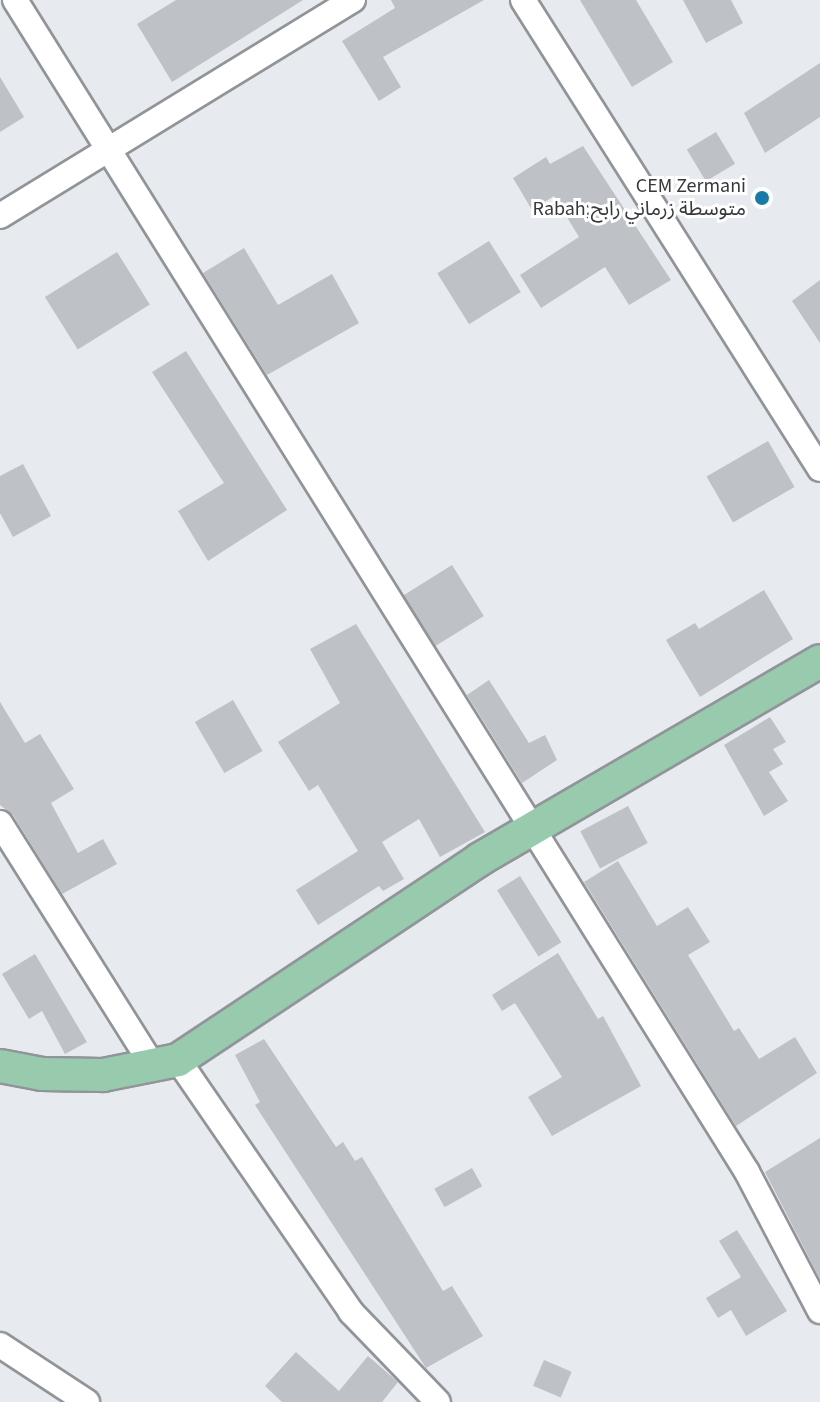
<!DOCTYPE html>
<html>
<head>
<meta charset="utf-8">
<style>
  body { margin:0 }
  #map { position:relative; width:820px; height:1402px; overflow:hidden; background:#e7eaee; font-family:"Source Sans 3","Noto Sans Arabic",sans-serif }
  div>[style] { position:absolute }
  .building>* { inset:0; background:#bec2c6; transform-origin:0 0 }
  .roads { filter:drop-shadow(2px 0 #919498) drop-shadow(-2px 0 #919498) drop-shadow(0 2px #919498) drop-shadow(0 -2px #919498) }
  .minor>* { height:24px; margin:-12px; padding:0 12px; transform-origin:12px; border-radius:12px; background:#fff }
  .major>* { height:32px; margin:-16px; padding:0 16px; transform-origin:16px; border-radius:16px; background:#98caae }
  .dots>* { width:22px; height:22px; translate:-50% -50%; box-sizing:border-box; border:4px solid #fff; border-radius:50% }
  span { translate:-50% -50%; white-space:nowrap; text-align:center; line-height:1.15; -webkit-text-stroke:6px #fff; paint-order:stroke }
  .poi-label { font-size:20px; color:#37383a }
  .right { translate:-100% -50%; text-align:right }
</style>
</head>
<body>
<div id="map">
  <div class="building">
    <i style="clip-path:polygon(176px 0,303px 0,172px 82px,137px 24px)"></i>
    <i style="clip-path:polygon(391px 0,484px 0,383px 57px,401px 87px,379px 101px,342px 41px,395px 8px)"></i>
    <i style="clip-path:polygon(580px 0,636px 0,673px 62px,632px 87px)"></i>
    <i style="clip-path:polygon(683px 0,731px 0,743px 23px,706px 43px)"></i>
    <i style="clip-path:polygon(820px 63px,820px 117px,765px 153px,744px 113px)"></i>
    <i style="clip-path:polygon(0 77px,24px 117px,0 132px)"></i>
    <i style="left:716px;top:132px;width:37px;height:34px;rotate:59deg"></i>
    <i style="clip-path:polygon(583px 146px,671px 280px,629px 305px,605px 267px,541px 308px,520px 275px,579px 237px,554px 196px,532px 210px,513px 178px,546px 157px,550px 164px)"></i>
    <i style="left:489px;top:241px;width:60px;height:61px;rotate:58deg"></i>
    <i style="clip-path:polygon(244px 248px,278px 305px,332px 274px,359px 323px,267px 375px,203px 273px)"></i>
    <i style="left:117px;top:252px;width:62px;height:85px;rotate:58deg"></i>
    <i style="clip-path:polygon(820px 280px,820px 343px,792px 301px)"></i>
    <i style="clip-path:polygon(186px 351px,287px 510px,208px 561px,178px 511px,224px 483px,152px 372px)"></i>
    <i style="left:768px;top:441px;width:53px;height:71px;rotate:60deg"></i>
    <i style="clip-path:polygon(23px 464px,51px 516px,13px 537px,0 513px,0 476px)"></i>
    <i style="left:452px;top:565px;width:60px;height:57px;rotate:58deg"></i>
    <i style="clip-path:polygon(764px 590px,793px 639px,700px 697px,666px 640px,695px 623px,699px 629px)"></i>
    <i style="clip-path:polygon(356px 624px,485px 832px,440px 857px,419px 819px,382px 842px,404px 879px,383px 891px,379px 886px,318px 925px,296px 890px,358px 851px,318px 785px,309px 791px,278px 742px,340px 703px,310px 649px)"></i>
    <i style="clip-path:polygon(489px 680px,529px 743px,545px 735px,557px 760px,522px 783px,467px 695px)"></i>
    <i style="left:233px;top:700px;width:59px;height:44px;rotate:60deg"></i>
    <i style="clip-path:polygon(0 702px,25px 743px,40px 734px,74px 789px,51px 803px,78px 853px,103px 839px,117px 864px,62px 894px,13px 815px,0 805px)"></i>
    <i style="clip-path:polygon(770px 717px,786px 742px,773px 749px,783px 764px,769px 772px,788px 801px,764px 816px,724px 745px)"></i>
    <i style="left:628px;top:806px;width:42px;height:54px;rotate:62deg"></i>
    <i style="clip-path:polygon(618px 861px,657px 926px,688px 907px,710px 942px,688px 955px,734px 1031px,739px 1028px,759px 1059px,795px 1037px,817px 1073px,736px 1126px,584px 882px)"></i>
    <i style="left:520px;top:876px;width:78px;height:27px;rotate:58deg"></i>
    <i style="clip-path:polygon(558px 953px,598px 1019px,603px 1016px,641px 1086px,552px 1136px,528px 1097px,562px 1077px,515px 1003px,502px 1011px,492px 995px)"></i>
    <i style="clip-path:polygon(35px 954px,87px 1042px,65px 1054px,42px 1011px,29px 1019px,2px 974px)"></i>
    <i style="clip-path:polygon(264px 1039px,336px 1147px,343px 1142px,355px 1161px,362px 1157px,443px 1291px,452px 1286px,483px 1336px,426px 1368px,255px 1105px,260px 1102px,235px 1055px)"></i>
    <i style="clip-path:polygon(820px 1138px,820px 1279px,765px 1172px)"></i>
    <i style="left:472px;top:1168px;width:21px;height:43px;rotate:61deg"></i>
    <i style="clip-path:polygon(737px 1230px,787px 1311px,746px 1336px,731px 1310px,718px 1318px,706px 1298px,741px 1277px,719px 1241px)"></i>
    <i style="clip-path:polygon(296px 1352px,339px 1391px,368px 1356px,398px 1382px,382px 1402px,282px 1402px,265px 1386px)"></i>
    <i style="left:544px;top:1360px;width:30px;height:28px;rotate:23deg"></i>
  </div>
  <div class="roads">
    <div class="minor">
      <i style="left:15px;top:0;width:1382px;rotate:58.01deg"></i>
      <i style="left:747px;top:1172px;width:157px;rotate:62.3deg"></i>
      <i style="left:523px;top:0;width:555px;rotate:57.66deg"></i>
      <i style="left:0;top:216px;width:414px;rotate:-31.5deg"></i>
      <i style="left:0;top:823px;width:284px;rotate:57.8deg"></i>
      <i style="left:178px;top:1060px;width:306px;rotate:55.5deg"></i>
      <i style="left:351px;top:1312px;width:125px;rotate:46deg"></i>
      <i style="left:0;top:1345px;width:104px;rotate:33.2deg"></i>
    </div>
    <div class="major">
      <i style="left:0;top:1066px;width:43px;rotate:10.8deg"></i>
      <i style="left:42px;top:1074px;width:61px;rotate:0.9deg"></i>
      <i style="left:103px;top:1075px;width:76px;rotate:-11.3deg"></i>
      <i style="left:178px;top:1060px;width:363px;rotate:-33.6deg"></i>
      <i style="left:480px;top:859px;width:393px;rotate:-30.2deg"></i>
    </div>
  </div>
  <div class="dots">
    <i style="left:762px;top:198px;background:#187aa6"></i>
  </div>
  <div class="poi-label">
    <span class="right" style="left:746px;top:198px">CEM Zermani<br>Rabah;متوسطة زرماني رابح</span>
  </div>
</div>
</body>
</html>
